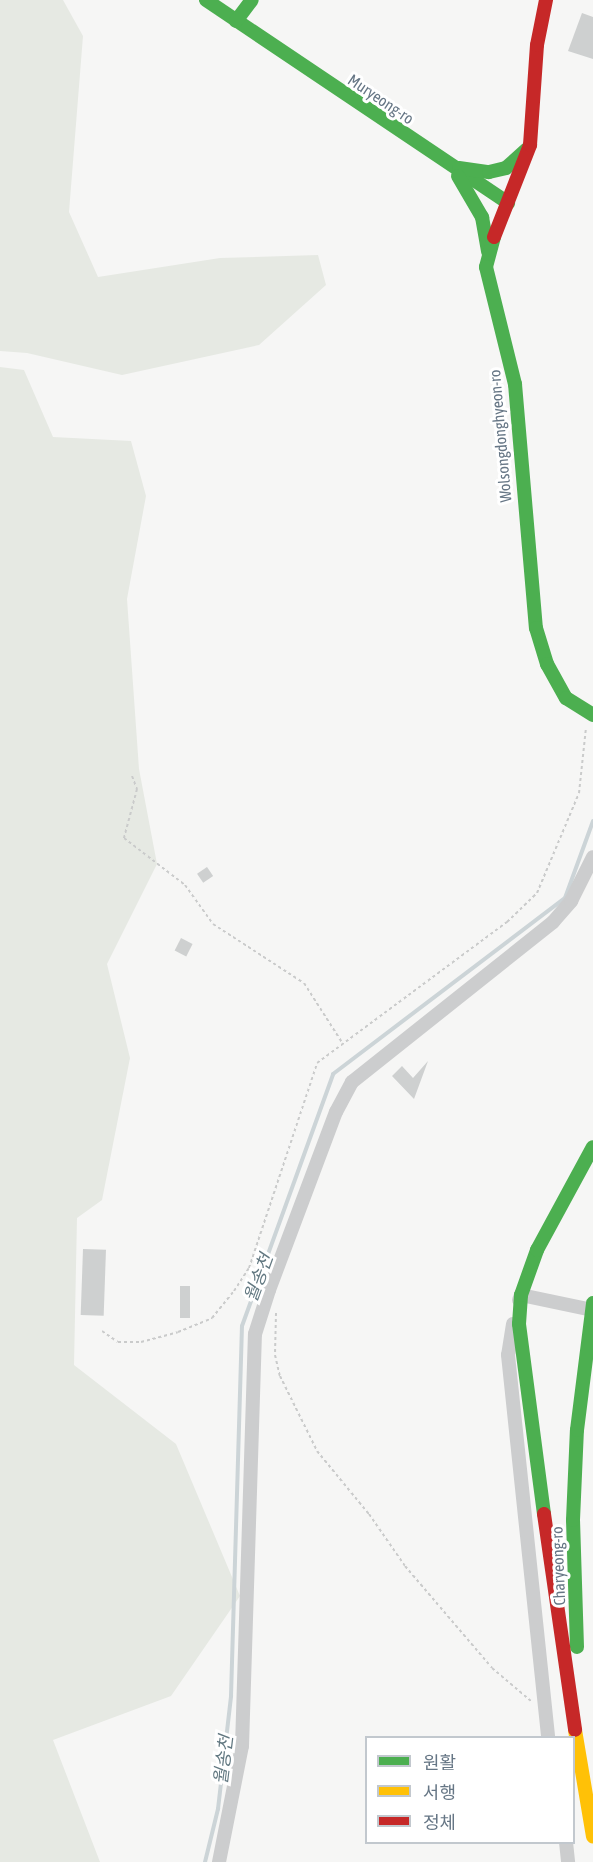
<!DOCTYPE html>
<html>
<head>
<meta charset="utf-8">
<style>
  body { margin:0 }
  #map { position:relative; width:593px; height:1862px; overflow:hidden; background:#f6f6f5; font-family:"Asap Condensed","Noto Sans KR",sans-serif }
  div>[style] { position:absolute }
  .green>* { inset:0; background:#e6e9e3 }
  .stream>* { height:4px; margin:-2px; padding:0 2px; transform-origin:2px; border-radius:2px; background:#ccd4d7 }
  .building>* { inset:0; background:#ced0d0; transform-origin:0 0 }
  .path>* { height:2px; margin-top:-1px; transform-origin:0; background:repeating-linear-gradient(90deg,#cacbcb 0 3px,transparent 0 6px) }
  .street>* { height:14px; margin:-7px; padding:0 7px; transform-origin:7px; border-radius:7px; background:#cccdce }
  .fast>* { height:14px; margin:-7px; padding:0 7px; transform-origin:7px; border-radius:7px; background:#4caf50 }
  .slow>* { height:14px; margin:-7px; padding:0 7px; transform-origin:7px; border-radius:7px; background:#ffc107 }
  .jam>* { height:14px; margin:-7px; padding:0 7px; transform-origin:7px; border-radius:7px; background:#c62828 }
  span { translate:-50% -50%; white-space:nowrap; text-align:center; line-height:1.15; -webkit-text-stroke:6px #fff; paint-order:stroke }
  .street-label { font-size:16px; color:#667685 }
  .water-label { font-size:18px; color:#627881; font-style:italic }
  .legend { position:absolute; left:365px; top:1736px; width:210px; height:108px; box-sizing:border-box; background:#fff; border:2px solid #c2c8ce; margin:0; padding:8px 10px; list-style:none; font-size:18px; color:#667685 }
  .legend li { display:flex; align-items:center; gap:12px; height:30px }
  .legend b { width:30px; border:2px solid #c2c8ce }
</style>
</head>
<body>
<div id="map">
  <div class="green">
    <i style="clip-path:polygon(0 0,63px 0,83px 36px,69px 212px,98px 277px,220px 258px,318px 255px,326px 285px,259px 345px,122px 375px,27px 353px,0 351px)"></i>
    <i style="clip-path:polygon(0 367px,24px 370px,53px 437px,131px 441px,146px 496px,127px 599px,139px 769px,157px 864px,107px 964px,130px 1058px,102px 1200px,77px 1218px,74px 1365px,176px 1444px,240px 1596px,171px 1696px,53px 1740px,100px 1862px,0 1862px)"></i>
  </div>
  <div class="stream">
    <i style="left:205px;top:1862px;width:55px;rotate:-76.2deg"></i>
    <i style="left:218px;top:1809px;width:114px;rotate:-83.4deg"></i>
    <i style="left:231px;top:1696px;width:370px;rotate:-88.3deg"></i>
    <i style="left:242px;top:1326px;width:268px;rotate:-70.1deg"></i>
    <i style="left:333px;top:1074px;width:291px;rotate:-37.2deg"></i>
    <i style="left:565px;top:898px;width:82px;rotate:-70deg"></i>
  </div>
  <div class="building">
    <i style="clip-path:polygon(582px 13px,593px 17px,593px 59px,568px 51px)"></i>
    <i style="left:207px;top:867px;width:11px;height:12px;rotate:56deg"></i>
    <i style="left:181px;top:938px;width:13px;height:14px;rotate:27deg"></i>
    <i style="clip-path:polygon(428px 1061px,414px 1099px,392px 1076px,402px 1066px,413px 1078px)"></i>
    <i style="left:83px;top:1249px;width:23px;height:66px;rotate:2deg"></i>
    <i style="left:180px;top:1286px;width:10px;height:32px"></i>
  </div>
  <div class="path">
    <i style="left:132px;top:776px;width:14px;rotate:69deg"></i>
    <i style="left:137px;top:789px;width:51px;rotate:104.9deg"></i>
    <i style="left:124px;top:838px;width:77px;rotate:37.6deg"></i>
    <i style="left:185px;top:885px;width:48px;rotate:54.3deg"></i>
    <i style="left:213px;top:924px;width:108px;rotate:33deg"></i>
    <i style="left:304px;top:983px;width:72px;rotate:57.4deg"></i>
    <i style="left:276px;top:1313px;width:42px;rotate:91.4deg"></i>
    <i style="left:275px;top:1355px;width:22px;rotate:77deg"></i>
    <i style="left:280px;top:1376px;width:84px;rotate:63.7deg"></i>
    <i style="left:317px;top:1451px;width:82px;rotate:50.5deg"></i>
    <i style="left:369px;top:1514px;width:63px;rotate:55.3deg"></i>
    <i style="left:405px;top:1566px;width:134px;rotate:49.5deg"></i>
    <i style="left:492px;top:1668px;width:51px;rotate:40.2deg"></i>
    <i style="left:102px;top:1331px;width:19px;rotate:35deg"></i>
    <i style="left:118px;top:1342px;width:23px"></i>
    <i style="left:141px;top:1342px;width:38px;rotate:-15deg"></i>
    <i style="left:178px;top:1332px;width:37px;rotate:-22deg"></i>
    <i style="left:212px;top:1318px;width:35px;rotate:-51deg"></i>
    <i style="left:234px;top:1291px;width:27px;rotate:-57deg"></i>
    <i style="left:249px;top:1268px;width:216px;rotate:-71.6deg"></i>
    <i style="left:317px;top:1063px;width:237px;rotate:-36.6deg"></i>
    <i style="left:507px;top:922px;width:42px;rotate:-44deg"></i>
    <i style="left:537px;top:893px;width:108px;rotate:-67.2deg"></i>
    <i style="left:579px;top:793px;width:66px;rotate:-83.9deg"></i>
  </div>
  <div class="street">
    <i style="left:519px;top:1300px;width:5px;rotate:-68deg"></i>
    <i style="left:521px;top:1295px;width:74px;rotate:11.8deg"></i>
    <i style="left:513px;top:1324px;width:31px;rotate:99deg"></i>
    <i style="left:508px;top:1355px;width:385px;rotate:84deg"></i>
    <i style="left:566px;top:1842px;width:20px;rotate:84deg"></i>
    <i style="left:219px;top:1862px;width:118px;rotate:-78.8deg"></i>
    <i style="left:242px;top:1746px;width:412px;rotate:-88.2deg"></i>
    <i style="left:255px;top:1334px;width:46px;rotate:-72.3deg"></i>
    <i style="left:269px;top:1290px;width:190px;rotate:-69.4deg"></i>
    <i style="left:336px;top:1112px;width:34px;rotate:-62deg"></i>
    <i style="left:352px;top:1082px;width:257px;rotate:-38.5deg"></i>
    <i style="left:553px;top:922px;width:28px;rotate:-49deg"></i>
    <i style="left:571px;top:901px;width:49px;rotate:-63.4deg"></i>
  </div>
  <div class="fast">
    <i style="left:206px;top:0;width:364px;rotate:33.9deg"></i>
    <i style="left:236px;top:21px;width:26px;rotate:-53deg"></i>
    <i style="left:459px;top:168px;width:30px;rotate:8deg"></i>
    <i style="left:489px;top:172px;width:17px;rotate:-13deg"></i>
    <i style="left:506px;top:168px;width:28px;rotate:-42deg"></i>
    <i style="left:458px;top:176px;width:48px;rotate:59.7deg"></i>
    <i style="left:482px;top:217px;width:35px;rotate:80deg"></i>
    <i style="left:494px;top:237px;width:31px;rotate:105deg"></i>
    <i style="left:486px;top:267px;width:121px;rotate:76.1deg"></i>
    <i style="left:515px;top:384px;width:245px;rotate:85.1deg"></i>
    <i style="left:536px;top:628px;width:38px;rotate:73deg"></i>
    <i style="left:547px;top:664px;width:39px;rotate:61deg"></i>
    <i style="left:566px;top:698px;width:32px;rotate:32deg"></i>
    <i style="left:544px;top:1514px;width:192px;rotate:-97.5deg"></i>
    <i style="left:519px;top:1324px;width:29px;rotate:-86deg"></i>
    <i style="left:521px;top:1295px;width:48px;rotate:-70.4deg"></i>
    <i style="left:537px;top:1250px;width:117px;rotate:-61.5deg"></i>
    <i style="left:577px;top:1647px;width:127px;rotate:-91.8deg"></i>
    <i style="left:573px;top:1520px;width:90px;rotate:-87.5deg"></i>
    <i style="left:577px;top:1430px;width:128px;rotate:-82.8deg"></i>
  </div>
  <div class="slow">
    <i style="left:575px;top:1730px;width:108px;rotate:80.4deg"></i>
  </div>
  <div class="jam">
    <i style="left:494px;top:237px;width:99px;rotate:-68.6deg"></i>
    <i style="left:530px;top:145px;width:100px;rotate:-86deg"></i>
    <i style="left:537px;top:45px;width:46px;rotate:-78.7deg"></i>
    <i style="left:544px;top:1514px;width:218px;rotate:81.8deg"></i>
  </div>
  <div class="street-label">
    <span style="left:381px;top:99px;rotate:34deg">Muryeong-ro</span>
    <span style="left:500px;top:436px;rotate:-95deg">Wolsongdonghyeon-ro</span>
    <span style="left:558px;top:1566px;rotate:-92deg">Charyeong-ro</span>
  </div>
  <div class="water-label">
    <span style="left:259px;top:1278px;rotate:-70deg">월송천</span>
    <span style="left:224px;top:1760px;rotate:-83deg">월송천</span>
  </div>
  <ul class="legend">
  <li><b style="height:8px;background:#4caf50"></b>원활</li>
  <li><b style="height:8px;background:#ffc107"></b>서행</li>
  <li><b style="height:8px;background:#c62828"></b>정체</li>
  </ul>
</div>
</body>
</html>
